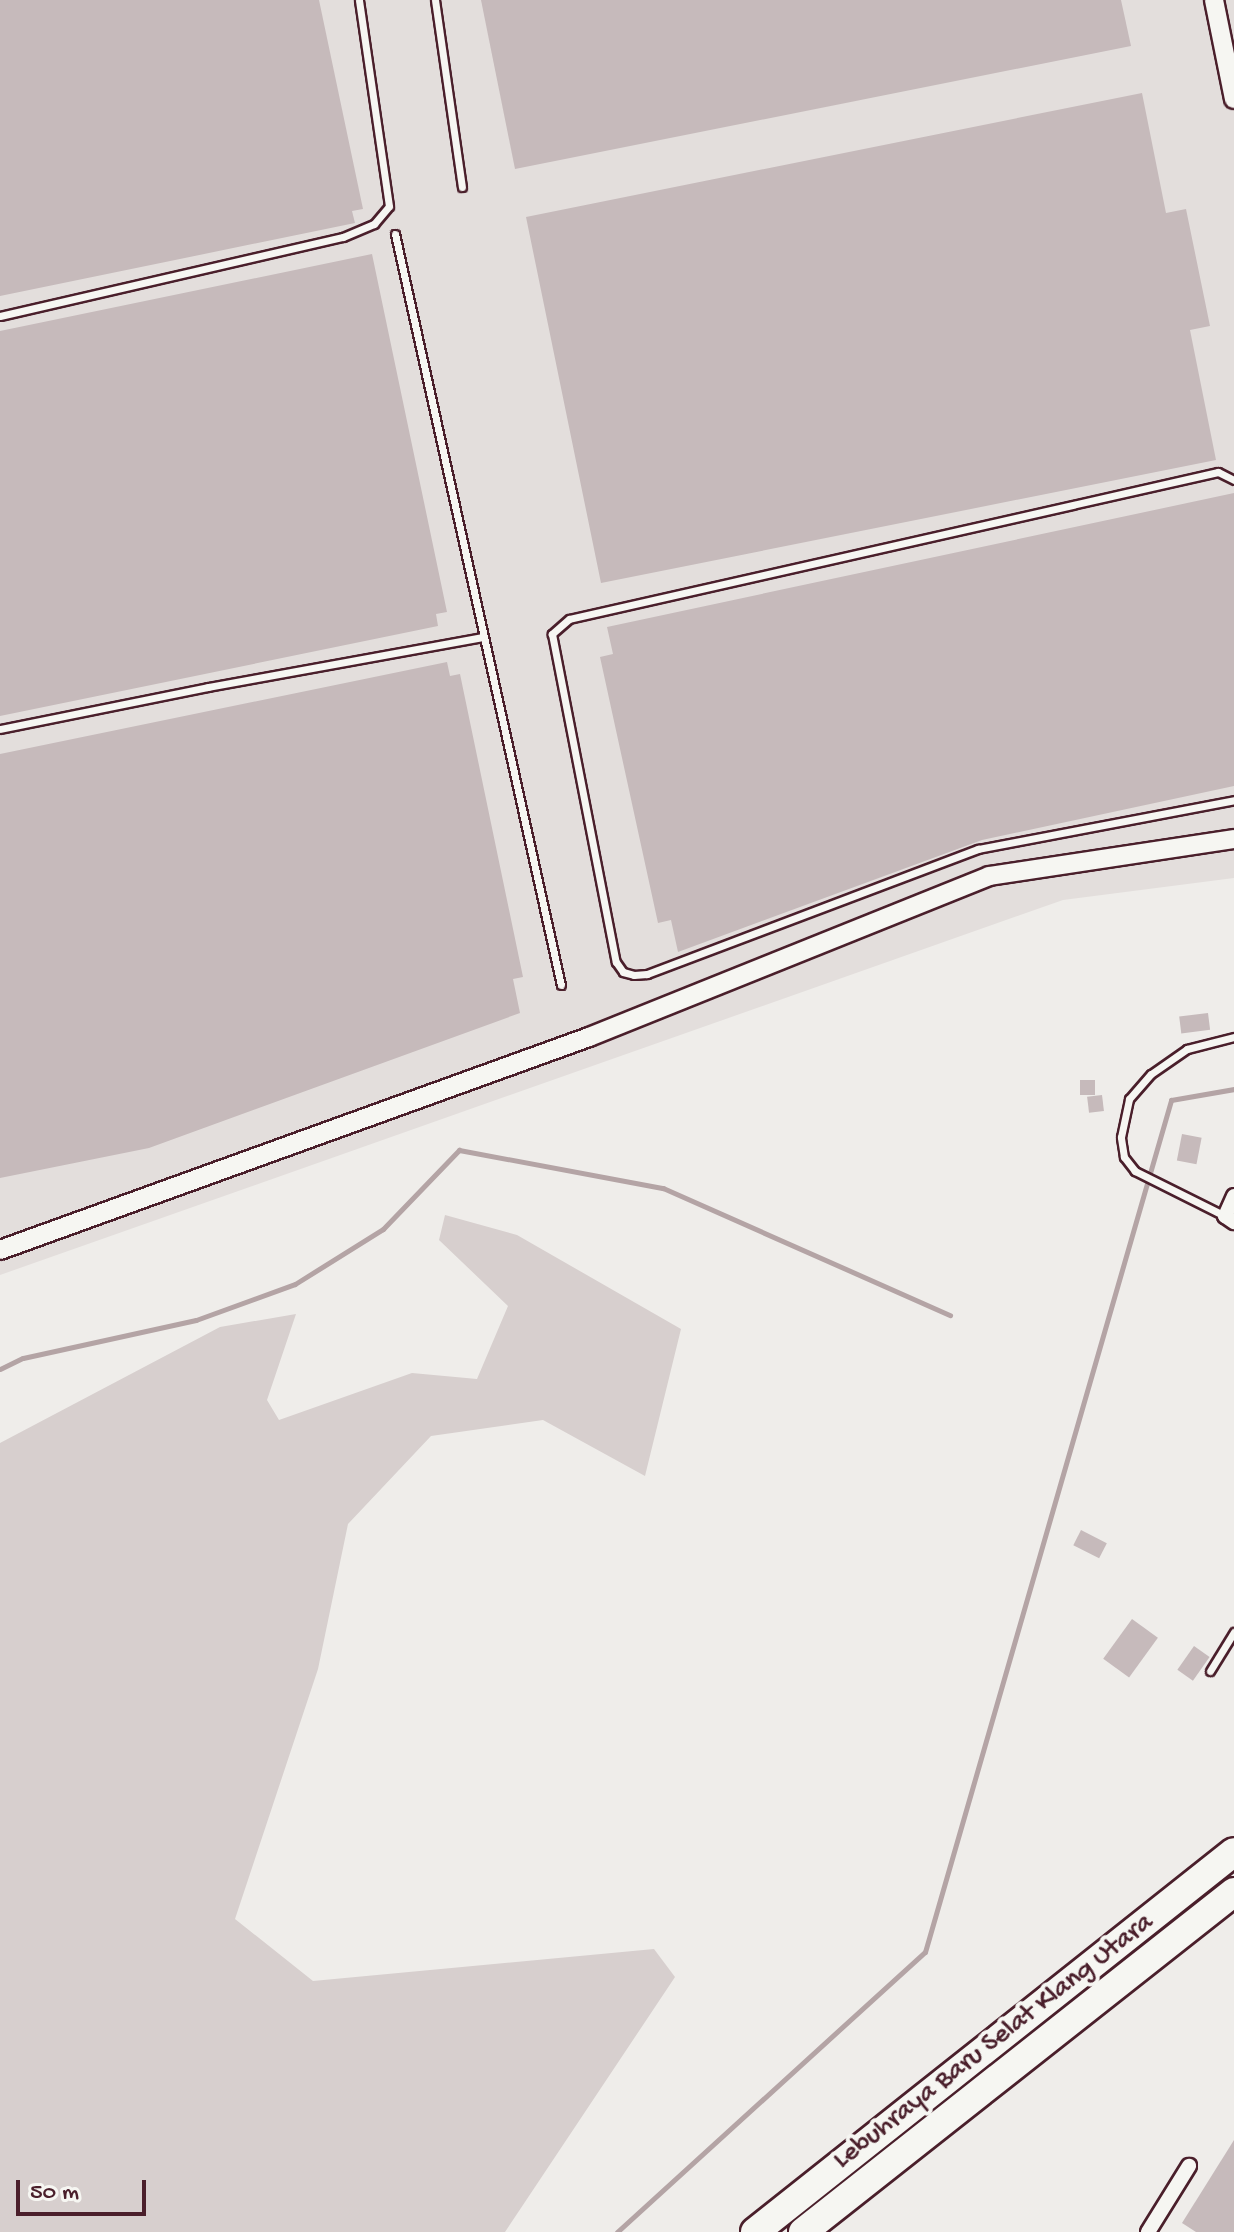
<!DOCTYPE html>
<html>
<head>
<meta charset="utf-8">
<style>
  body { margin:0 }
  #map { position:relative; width:1234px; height:2232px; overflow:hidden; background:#efedea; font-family:"Gochi Hand",sans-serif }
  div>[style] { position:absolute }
  .built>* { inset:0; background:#e3dedc }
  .green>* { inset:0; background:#d7cfce }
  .stream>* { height:5px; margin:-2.5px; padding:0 2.5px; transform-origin:2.5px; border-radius:2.5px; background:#b4a4a5 }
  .building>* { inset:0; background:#c6babb; transform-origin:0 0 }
  .roads { filter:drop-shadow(2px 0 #4a1f2b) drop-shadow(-2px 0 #4a1f2b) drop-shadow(0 2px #4a1f2b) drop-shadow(0 -2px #4a1f2b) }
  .service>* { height:7px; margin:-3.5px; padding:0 3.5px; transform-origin:3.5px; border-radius:3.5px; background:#f6f6f2 }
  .minor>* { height:14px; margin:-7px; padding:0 7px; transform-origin:7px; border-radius:7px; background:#f6f6f2 }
  .tertiary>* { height:18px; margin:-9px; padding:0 9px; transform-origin:9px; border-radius:9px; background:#f6f6f2 }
  .motorway>* { height:28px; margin:-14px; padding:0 14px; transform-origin:14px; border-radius:14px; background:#f6f6f2 }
  span { translate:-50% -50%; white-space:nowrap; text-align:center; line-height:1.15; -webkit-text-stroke:8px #f6f6f2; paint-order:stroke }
  .street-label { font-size:28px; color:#4a1f2b }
  .scale { position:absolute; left:16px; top:2180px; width:130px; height:36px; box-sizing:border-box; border:4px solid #4a1f2b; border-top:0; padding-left:10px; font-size:24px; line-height:28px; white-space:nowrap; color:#4a1f2b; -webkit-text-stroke:6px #f6f6f2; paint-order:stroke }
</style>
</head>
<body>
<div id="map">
  <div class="built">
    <i style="clip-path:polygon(0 0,1234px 0,1234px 878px,1063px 900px,0 1275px)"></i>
  </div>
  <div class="green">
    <i style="clip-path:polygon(445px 1215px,517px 1235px,681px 1329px,645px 1476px,543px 1420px,431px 1436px,348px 1524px,318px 1669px,235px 1919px,313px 1981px,654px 1949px,675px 1977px,505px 2232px,0 2232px,0 1443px,220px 1327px,296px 1314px,267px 1400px,279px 1420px,412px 1373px,477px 1379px,508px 1306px,439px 1240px)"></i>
  </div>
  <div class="stream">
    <i style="left:0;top:1369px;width:25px;rotate:-26deg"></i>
    <i style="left:23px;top:1358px;width:177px;rotate:-12.4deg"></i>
    <i style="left:196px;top:1320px;width:105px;rotate:-20deg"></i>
    <i style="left:295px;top:1284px;width:104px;rotate:-32deg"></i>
    <i style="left:383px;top:1229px;width:110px;rotate:-46.1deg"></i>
    <i style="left:459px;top:1150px;width:208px;rotate:10.6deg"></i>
    <i style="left:663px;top:1188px;width:314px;rotate:23.9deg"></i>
    <i style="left:617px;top:2232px;width:416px;rotate:-42.3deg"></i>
    <i style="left:925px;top:1952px;width:887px;rotate:-73.89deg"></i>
    <i style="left:1171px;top:1100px;width:64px;rotate:-9.9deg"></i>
  </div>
  <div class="building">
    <i style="clip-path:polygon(0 0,319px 0,363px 209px,352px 211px,355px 223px,0 296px)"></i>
    <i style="clip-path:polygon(481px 0,1121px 0,1131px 46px,515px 169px)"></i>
    <i style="clip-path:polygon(1142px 93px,1166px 213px,1186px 209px,1210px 326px,1190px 330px,1216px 460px,601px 583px,526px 217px)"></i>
    <i style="clip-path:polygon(372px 254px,447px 612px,436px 614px,438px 626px,0 716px,0 331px)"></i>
    <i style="clip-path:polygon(1234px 493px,1234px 786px,982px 840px,678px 952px,671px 920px,658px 923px,600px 657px,613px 654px,607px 627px)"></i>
    <i style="clip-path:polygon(447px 662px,450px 676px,460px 674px,523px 977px,513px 979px,520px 1013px,149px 1148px,0 1178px,0 754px)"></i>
    <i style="left:1208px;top:1013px;width:17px;height:29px;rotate:83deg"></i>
    <i style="left:1080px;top:1080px;width:15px;height:15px"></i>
    <i style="left:1102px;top:1095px;width:16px;height:15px;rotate:83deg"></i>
    <i style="left:1182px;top:1134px;width:20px;height:27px;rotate:11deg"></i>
    <i style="left:1081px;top:1530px;width:29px;height:17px;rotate:27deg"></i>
    <i style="left:1132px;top:1619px;width:32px;height:49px;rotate:36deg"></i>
    <i style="left:1194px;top:1646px;width:19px;height:29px;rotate:35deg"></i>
    <i style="clip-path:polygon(1234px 2140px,1234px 2232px,1196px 2232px,1182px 2223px)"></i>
  </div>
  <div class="roads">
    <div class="service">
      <i style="left:435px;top:0;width:189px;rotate:81.8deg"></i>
      <i style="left:395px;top:234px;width:769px;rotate:77.54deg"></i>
      <i style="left:0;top:316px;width:352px;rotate:-13deg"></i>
      <i style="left:343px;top:237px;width:34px;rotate:-23deg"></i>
      <i style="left:374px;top:224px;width:23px;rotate:-50deg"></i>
      <i style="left:389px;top:206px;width:208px;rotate:-98.3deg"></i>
      <i style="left:1234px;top:480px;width:18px;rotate:-153deg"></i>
      <i style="left:1218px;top:472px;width:665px;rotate:167.24deg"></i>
      <i style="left:569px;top:619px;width:23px;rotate:139deg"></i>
      <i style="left:552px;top:634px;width:334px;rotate:79deg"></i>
      <i style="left:616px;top:962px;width:12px;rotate:55deg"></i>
      <i style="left:623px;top:972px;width:11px;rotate:15deg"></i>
      <i style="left:634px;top:975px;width:13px;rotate:-4deg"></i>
      <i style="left:647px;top:974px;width:354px;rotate:-20.7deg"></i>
      <i style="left:978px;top:849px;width:261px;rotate:-10.8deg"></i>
      <i style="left:0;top:729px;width:212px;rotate:-11.4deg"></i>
      <i style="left:208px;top:687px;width:280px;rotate:-10.3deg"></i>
      <i style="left:1225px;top:1216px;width:101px;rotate:-153.4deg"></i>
      <i style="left:1135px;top:1171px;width:18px;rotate:-128deg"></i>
      <i style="left:1124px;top:1157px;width:20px;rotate:-99deg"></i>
      <i style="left:1121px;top:1137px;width:39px;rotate:-78deg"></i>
      <i style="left:1129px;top:1099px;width:33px;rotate:-49deg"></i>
      <i style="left:1151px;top:1074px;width:44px;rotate:-34.8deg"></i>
      <i style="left:1187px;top:1049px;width:49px;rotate:-14.3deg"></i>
      <i style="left:1210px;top:1671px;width:46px;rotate:-58.4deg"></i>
    </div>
    <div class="minor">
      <i style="left:1234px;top:1196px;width:22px;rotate:114deg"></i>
      <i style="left:1225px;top:1216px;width:11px;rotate:34deg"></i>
      <i style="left:1148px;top:2232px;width:78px;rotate:-58.2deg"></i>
    </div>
    <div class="tertiary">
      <i style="left:1214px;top:0;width:101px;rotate:78.6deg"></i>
      <i style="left:0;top:1250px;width:626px;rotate:-19.88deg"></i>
      <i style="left:589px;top:1037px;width:431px;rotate:-21.9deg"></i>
      <i style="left:989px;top:876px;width:248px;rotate:-8.6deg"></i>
    </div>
    <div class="motorway">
      <i style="left:755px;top:2232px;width:611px;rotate:-38.43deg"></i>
      <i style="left:803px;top:2232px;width:549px;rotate:-38.27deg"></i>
    </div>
  </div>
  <div class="street-label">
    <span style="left:994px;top:2042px;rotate:-38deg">Lebuhraya Baru Selat Klang Utara</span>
  </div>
  <div class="scale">50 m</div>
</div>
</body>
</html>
